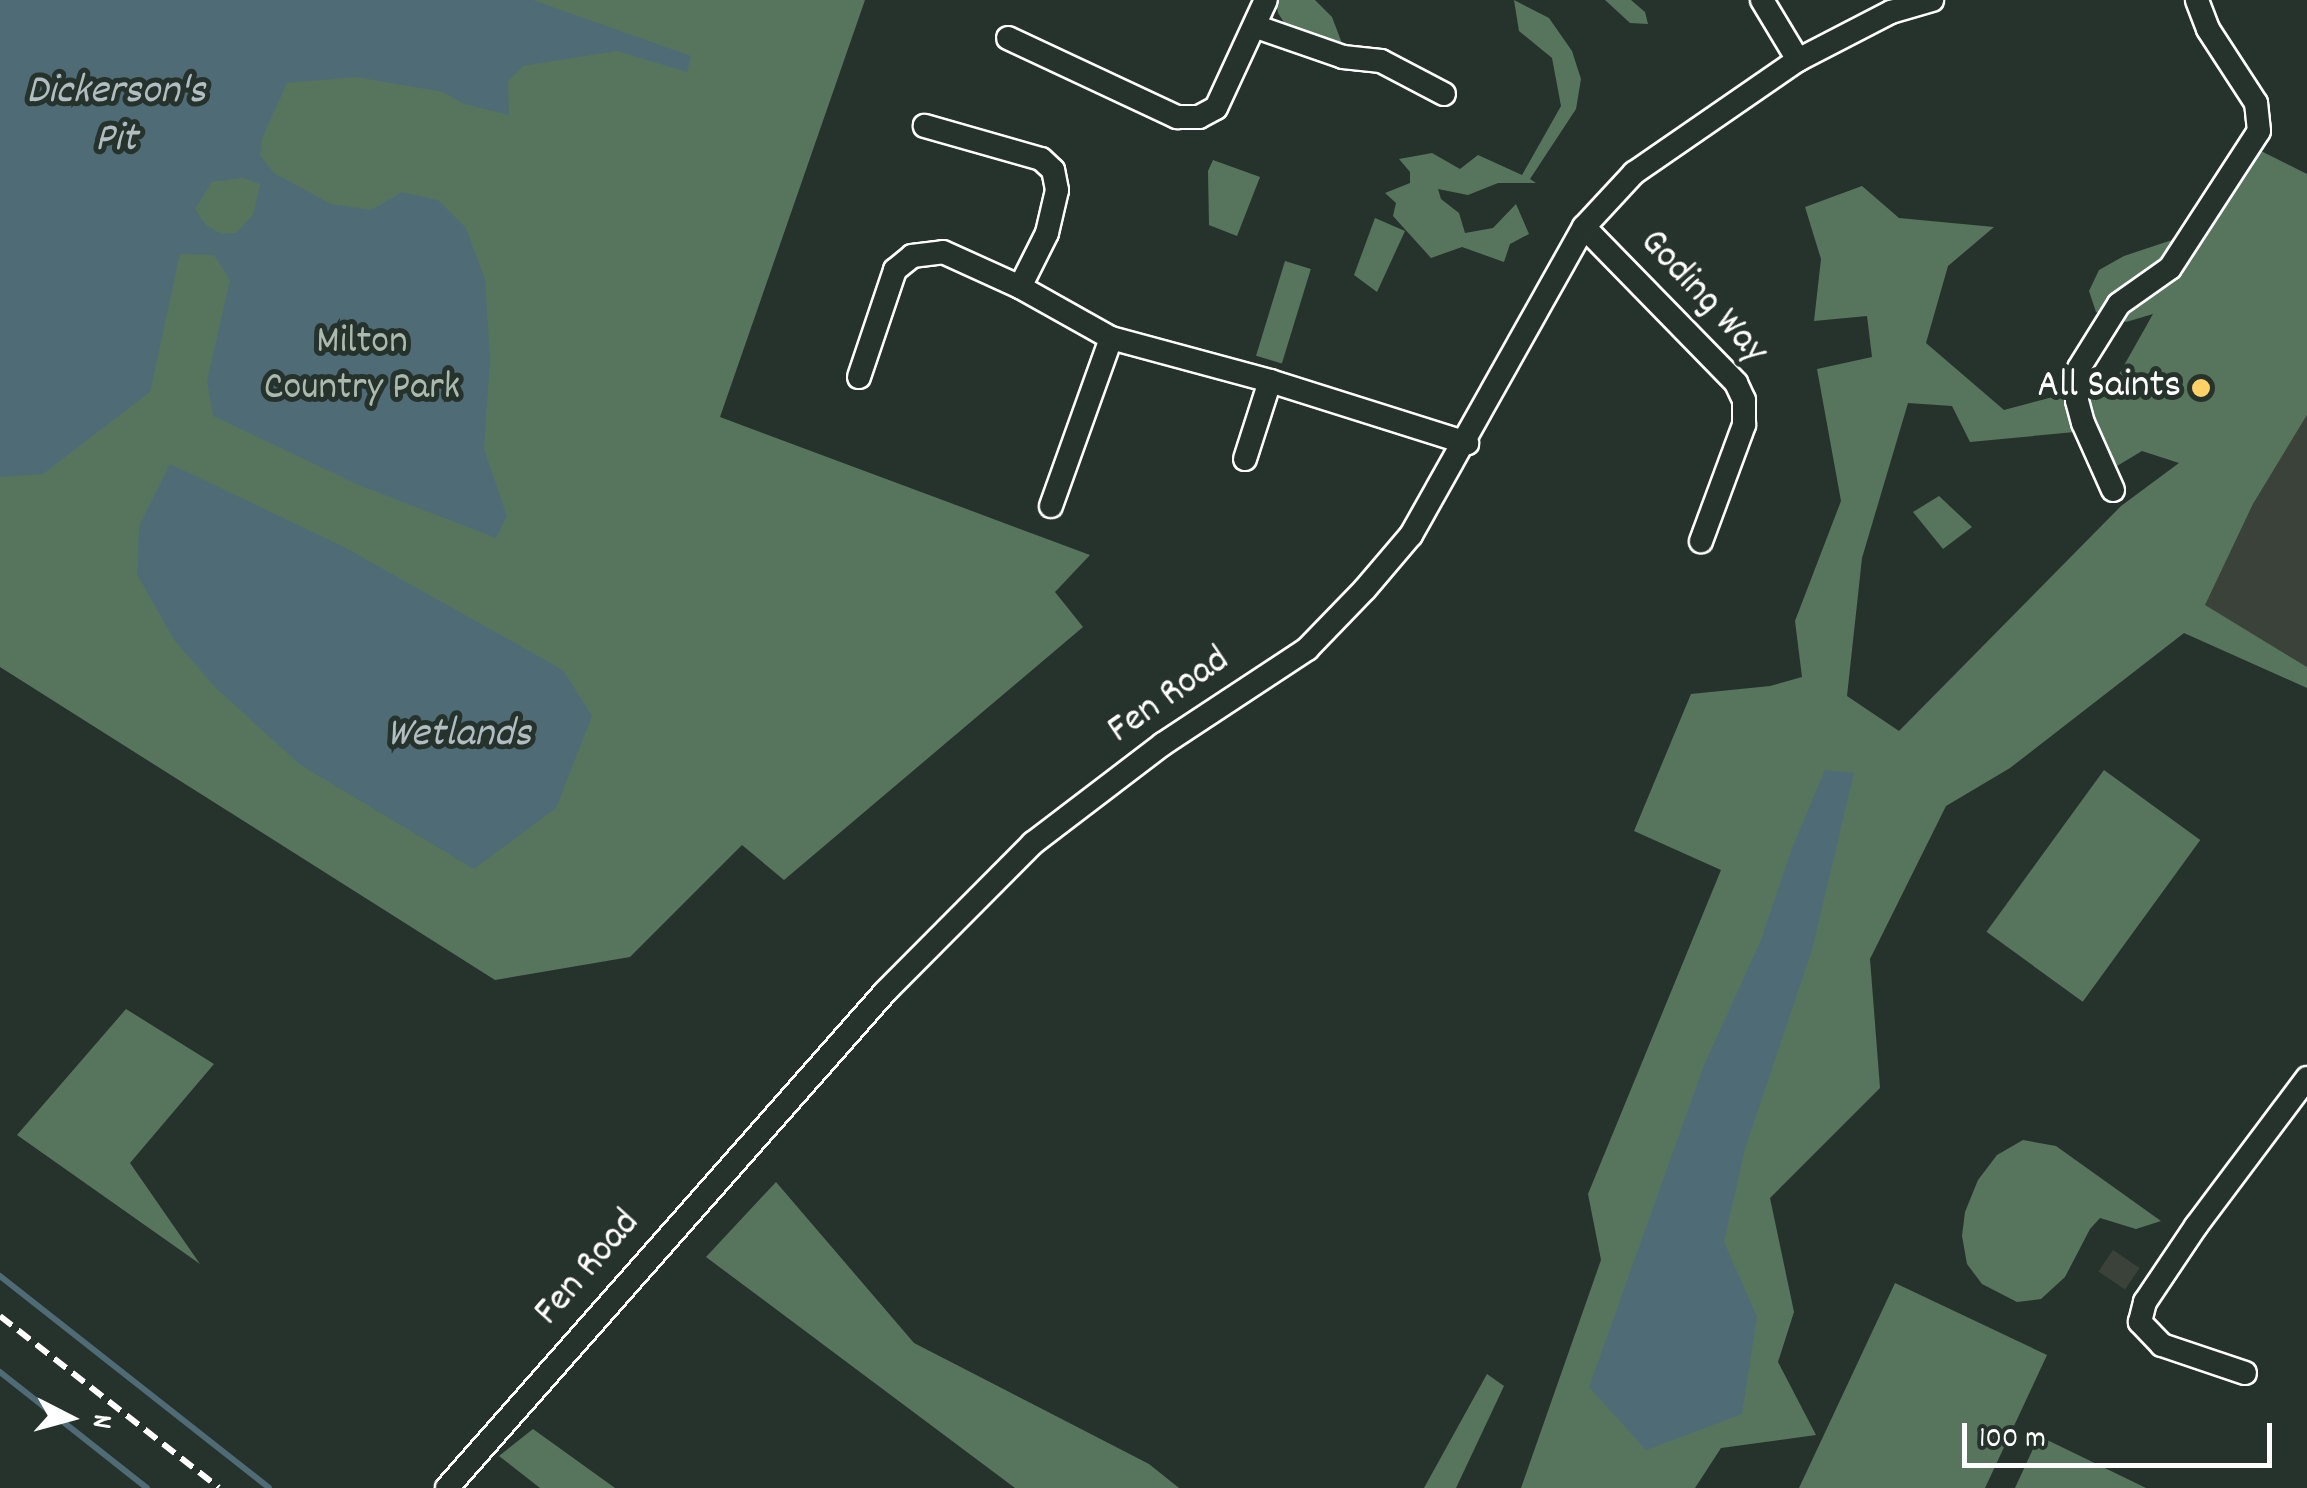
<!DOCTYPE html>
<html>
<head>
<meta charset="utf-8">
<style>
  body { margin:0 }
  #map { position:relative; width:2307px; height:1488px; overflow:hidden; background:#26332d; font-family:Dekko,sans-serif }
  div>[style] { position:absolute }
  .built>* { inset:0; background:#3b4239; transform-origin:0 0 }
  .green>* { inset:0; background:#57755d; transform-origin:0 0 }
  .water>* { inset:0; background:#4f6c76 }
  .stream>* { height:6px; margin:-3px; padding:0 3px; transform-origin:3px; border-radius:3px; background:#4f6c76 }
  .roads { filter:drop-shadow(2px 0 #fff) drop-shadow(-2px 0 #fff) drop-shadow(0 2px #fff) drop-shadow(0 -2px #fff) }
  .street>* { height:22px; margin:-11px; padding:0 11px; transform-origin:11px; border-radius:11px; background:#26332d }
  .rail>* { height:6px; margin-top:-3px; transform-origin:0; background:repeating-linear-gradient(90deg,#fff 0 15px,transparent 0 23px) }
  .dots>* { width:28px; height:28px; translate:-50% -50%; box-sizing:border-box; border:5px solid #26332d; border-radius:50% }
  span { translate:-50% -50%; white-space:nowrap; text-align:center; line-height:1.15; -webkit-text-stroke:10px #26332d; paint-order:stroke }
  .street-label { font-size:40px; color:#fff }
  .park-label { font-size:40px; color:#abbaae }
  .poi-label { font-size:40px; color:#fff }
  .right { translate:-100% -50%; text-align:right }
  .water-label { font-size:42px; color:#b0bdc1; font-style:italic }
  .north { position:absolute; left:20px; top:1368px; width:100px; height:100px; -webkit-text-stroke:8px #26332d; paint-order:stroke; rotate:96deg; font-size:28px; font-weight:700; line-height:40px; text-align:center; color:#fff }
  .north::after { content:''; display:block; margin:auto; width:35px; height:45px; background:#fff; clip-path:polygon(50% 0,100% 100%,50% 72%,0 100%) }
  .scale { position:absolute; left:1962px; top:1423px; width:310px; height:45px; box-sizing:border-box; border:5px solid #fff; border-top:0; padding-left:12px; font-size:30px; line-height:35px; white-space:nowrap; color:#fff; -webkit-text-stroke:8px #26332d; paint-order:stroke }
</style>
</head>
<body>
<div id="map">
  <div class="built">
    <i style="clip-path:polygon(2307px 415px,2307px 667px,2204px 605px,2253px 504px)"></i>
    <i style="left:2113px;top:1250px;width:32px;height:26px;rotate:34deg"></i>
  </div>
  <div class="green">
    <i style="clip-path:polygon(0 0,865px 0,720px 417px,1090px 555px,1055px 592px,1083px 627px,784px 880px,742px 845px,630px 957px,495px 980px,0 667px)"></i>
    <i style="clip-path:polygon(1276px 0,1315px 0,1332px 17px,1343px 46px,1289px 30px,1278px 13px)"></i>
    <i style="clip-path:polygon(1514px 0,1549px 18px,1572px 51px,1581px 79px,1576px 109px,1530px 179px,1536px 183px,1498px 183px,1468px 195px,1438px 189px,1441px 199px,1459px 213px,1465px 233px,1493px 228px,1516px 204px,1529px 234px,1510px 244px,1504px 262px,1462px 247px,1431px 258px,1393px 216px,1396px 203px,1385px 193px,1410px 183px,1410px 172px,1399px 159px,1432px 153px,1460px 169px,1478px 155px,1522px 175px,1561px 106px,1552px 58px,1519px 31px)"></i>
    <i style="clip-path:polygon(1605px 0,1631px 0,1645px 12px,1648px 24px,1630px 23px)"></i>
    <i style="clip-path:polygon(evenodd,2261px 151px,2307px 174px,2307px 415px,2253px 504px,2205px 605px,2307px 667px,2307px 688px,2184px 633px,2010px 768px,1946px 806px,1870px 959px,1880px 1088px,1770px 1198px,1794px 1312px,1778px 1362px,1816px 1435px,1721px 1448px,1695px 1488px,1521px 1488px,1601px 1260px,1588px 1194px,1721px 870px,1634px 831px,1691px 694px,1770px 686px,1802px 677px,1795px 621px,1841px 501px,1817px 369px,1872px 357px,1867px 316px,1814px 321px,1821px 259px,1805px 207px,1862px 186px,1899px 218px,1994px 227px,1948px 266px,1926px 343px,2004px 410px,2102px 384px,2109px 392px,2153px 314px,2126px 322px,2096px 312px,2089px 291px,2099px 270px,2124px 256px,2184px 236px,2261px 151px,1908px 403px,1952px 406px,1970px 442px,2096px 430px,2117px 466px,2142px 451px,2179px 463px,2121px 506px,1899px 731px,1847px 696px,1862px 558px,1908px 403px)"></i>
    <i style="clip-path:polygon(1213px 160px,1260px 177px,1237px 236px,1209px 225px,1208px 171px)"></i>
    <i style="clip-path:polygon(1375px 218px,1405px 231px,1377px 292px,1354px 275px)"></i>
    <i style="left:1285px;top:261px;width:27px;height:99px;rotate:17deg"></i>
    <i style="clip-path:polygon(1939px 496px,1972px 527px,1943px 549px,1913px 512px)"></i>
    <i style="left:2104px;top:770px;width:119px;height:200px;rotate:36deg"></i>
    <i style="clip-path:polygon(126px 1009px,214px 1064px,130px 1163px,200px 1264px,17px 1135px)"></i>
    <i style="clip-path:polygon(2023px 1140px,2056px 1146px,2161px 1221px,2136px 1229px,2100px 1218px,2090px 1229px,2065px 1277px,2041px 1299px,2017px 1302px,1982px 1284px,1967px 1264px,1962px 1236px,1965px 1212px,1978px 1180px,1997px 1155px)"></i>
    <i style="clip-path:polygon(776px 1182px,914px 1343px,1149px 1464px,1179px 1488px,1015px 1488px,706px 1257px)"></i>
    <i style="clip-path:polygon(1895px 1283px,2047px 1355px,1985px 1488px,1799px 1488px)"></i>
    <i style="clip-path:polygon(1487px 1374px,1504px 1386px,1456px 1488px,1424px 1488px)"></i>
    <i style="clip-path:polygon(533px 1429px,615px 1488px,540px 1488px,499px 1456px)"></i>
    <i style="clip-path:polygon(2039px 1436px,2146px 1488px,2015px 1488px)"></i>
  </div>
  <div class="water">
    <i style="clip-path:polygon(evenodd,0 0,533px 0,691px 56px,687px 72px,617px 51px,523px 66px,508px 81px,509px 115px,464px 104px,443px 92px,356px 77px,287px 83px,263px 136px,260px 155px,274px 173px,331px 204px,371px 210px,402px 192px,438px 200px,466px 228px,485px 279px,490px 360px,484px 449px,507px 516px,496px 538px,359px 485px,213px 416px,207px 381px,230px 280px,214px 255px,180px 254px,150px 392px,43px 474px,0 477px,0 0,243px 178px,260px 184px,253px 215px,236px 233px,221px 234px,206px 225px,195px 209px,212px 182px,243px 178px)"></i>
    <i style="clip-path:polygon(170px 464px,344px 547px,563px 670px,592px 716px,556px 808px,474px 869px,299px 764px,216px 688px,174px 640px,137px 574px,139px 526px)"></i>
    <i style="clip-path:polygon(1825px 770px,1854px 773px,1812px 950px,1745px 1149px,1724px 1242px,1757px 1317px,1742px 1414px,1646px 1450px,1589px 1387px,1704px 1065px,1761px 940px,1792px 848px)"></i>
  </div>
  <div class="stream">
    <i style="left:0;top:1276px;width:342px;rotate:38.2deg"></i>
    <i style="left:0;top:1372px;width:187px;rotate:38.3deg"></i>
  </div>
  <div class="roads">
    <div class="street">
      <i style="left:1762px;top:0;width:70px;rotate:59deg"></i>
      <i style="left:1257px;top:27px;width:91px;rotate:19.2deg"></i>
      <i style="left:1343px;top:57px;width:38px;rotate:6deg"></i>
      <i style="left:1381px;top:61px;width:71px;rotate:27.6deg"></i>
      <i style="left:1008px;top:38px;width:187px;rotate:25.1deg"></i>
      <i style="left:1177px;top:117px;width:22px"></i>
      <i style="left:1199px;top:117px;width:19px;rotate:-28deg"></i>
      <i style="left:1216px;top:108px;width:119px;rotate:-65.2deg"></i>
      <i style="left:1584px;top:227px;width:218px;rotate:45.7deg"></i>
      <i style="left:1736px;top:383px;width:19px;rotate:65deg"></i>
      <i style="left:1744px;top:400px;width:25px;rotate:90deg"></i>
      <i style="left:1744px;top:425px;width:124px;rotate:110.3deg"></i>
      <i style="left:1020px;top:287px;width:104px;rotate:29.3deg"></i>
      <i style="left:1111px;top:338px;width:165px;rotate:15.1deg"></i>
      <i style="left:1270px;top:381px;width:207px;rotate:17.5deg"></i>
      <i style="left:859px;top:377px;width:113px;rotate:-71.4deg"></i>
      <i style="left:895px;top:270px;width:22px;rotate:-39deg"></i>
      <i style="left:912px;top:256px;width:31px;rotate:-7deg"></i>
      <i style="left:943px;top:252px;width:85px;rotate:24.4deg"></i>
      <i style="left:1020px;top:287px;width:60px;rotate:-63.4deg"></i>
      <i style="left:1047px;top:233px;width:44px;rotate:-76.9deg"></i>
      <i style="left:1057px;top:190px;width:20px;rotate:-101deg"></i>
      <i style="left:1053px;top:170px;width:16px;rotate:-137deg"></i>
      <i style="left:1041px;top:159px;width:121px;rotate:-164.1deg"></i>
      <i style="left:1245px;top:459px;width:82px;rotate:-72.2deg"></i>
      <i style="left:2113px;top:490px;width:73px;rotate:-114.1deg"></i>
      <i style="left:2083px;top:423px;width:24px;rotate:-105deg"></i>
      <i style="left:2077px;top:400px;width:32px;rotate:-86deg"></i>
      <i style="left:2079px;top:368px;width:75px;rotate:-58deg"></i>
      <i style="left:2119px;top:304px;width:62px;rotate:-35.2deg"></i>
      <i style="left:2170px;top:268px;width:163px;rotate:-57deg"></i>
      <i style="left:2259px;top:131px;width:28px;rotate:-96deg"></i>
      <i style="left:2256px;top:103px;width:88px;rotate:-123deg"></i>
      <i style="left:2208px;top:29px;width:31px;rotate:-111deg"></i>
      <i style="left:1051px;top:506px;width:178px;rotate:-70.3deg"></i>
      <i style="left:2245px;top:1373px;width:88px;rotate:-161.4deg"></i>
      <i style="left:2162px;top:1345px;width:32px;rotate:-134deg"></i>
      <i style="left:2140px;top:1322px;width:21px;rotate:-76deg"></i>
      <i style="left:2145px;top:1302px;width:92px;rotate:-56.1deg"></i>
      <i style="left:2196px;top:1226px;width:185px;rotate:-53.1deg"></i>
      <i style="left:447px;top:1488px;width:663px;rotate:-48.55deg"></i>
      <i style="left:886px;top:991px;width:209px;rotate:-45.2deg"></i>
      <i style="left:1033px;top:843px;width:163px;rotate:-37.3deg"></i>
      <i style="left:1163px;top:744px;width:173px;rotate:-33.4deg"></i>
      <i style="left:1307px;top:649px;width:83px;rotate:-46deg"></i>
      <i style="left:1365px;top:589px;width:71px;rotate:-49.6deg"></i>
      <i style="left:1411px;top:535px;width:353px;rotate:-60.7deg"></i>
      <i style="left:1584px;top:227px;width:74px;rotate:-47.2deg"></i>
      <i style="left:1634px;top:173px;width:199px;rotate:-34.6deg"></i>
      <i style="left:1798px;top:60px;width:105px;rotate:-27.3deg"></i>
      <i style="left:1891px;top:12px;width:43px;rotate:-16.3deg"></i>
    </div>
  </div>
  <div class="rail">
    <i style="left:0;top:1316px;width:278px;rotate:38.1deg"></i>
  </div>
  <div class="dots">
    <i style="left:2201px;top:388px;background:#ffd166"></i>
  </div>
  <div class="street-label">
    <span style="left:1702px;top:298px;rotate:47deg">Goding Way</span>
    <span style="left:1170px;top:697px;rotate:-35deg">Fen Road</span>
    <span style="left:589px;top:1269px;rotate:-49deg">Fen Road</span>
  </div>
  <div class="park-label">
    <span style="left:362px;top:367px">Milton<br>Country Park</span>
  </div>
  <div class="poi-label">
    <span class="right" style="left:2181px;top:388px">All Saints</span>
  </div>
  <div class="water-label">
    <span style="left:116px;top:117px">Dickerson's<br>Pit</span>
    <span style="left:459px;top:736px">Wetlands</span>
  </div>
  <div class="north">N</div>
  <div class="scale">100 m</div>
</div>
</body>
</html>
